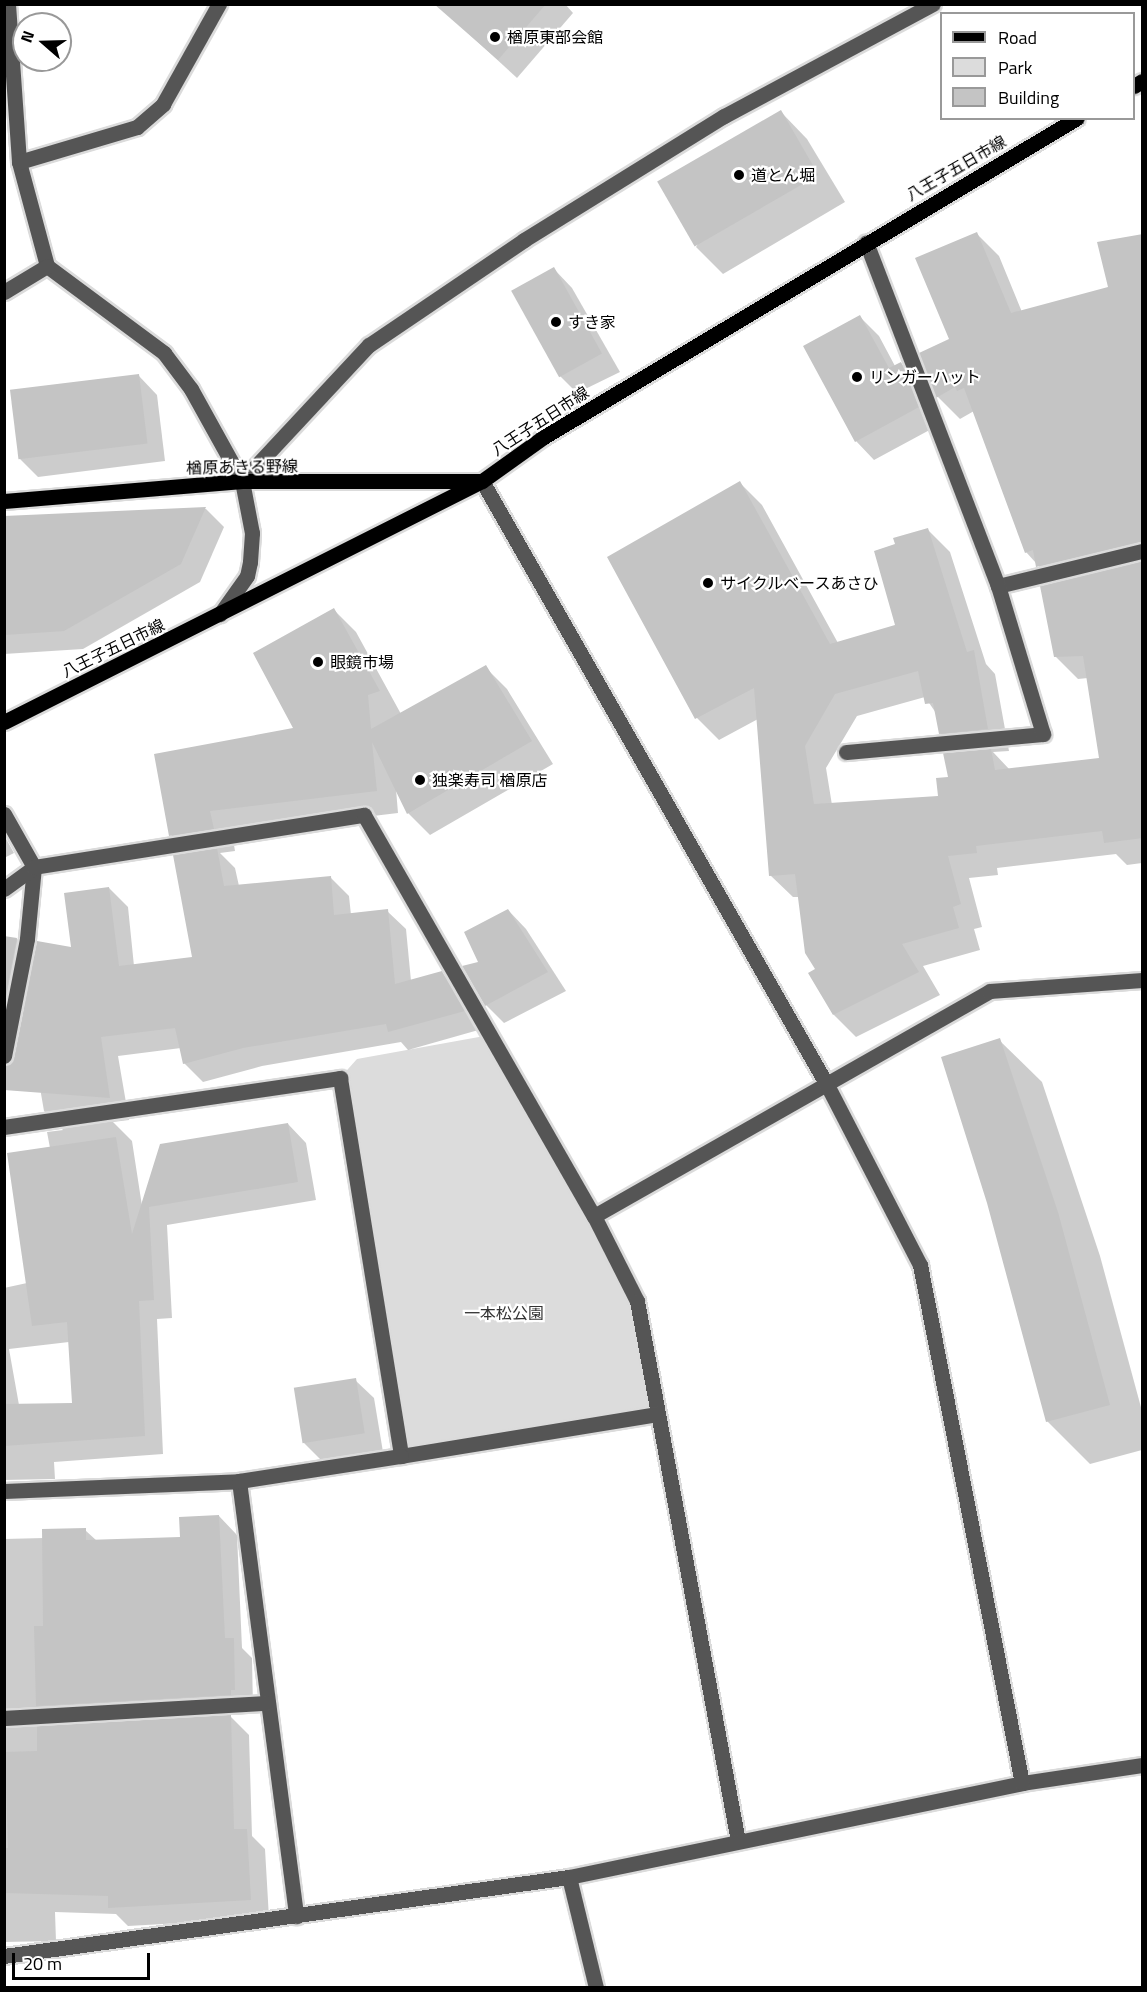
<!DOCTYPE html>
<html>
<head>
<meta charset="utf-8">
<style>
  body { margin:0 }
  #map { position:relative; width:1147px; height:1992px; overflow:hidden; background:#fff; font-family:"Titillium Web","Noto Sans JP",sans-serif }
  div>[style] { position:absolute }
  .green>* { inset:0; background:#dcdcdc }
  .shadow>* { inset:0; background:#0003 }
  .building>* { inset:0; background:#c4c4c4; transform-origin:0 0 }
  .roads { filter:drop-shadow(2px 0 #dbdbdb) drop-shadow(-2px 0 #dbdbdb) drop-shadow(0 2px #dbdbdb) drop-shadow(0 -2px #dbdbdb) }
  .minor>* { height:15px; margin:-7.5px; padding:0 7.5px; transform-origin:7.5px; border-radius:7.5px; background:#555 }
  .major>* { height:15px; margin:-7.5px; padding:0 7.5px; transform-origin:7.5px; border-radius:7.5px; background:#000 }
  .dots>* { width:16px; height:16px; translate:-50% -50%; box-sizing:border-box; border:3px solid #fff; border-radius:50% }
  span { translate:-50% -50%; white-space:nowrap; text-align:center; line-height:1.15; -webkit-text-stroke:4.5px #fff; paint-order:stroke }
  .poi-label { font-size:16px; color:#000 }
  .left { translate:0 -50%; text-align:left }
  .street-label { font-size:16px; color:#000 }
  .park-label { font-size:16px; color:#333 }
  .frame { position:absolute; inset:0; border:6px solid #000; pointer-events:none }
  .legend { position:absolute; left:940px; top:12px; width:195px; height:108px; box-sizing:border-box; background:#fff; border:2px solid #999; margin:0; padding:8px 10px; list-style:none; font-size:18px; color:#000 }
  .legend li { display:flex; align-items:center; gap:12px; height:30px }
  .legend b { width:30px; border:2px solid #999 }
  .north { position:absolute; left:12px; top:12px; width:60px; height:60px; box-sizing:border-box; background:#fff; border:2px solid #999; border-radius:50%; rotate:290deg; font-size:16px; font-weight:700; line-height:24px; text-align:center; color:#000 }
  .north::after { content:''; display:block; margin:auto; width:21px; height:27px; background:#000; clip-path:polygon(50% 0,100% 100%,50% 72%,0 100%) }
  .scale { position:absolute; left:12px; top:1953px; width:138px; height:27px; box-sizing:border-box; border:3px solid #000; border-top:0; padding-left:8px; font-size:18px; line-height:21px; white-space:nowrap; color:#000; -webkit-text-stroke:4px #fff; paint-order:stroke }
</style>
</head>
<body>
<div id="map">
  <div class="green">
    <i style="clip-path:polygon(490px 1035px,637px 1301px,658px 1414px,401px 1456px,340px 1078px,357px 1059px)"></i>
  </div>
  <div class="shadow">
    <i style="clip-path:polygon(454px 4px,565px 4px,573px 13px,517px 78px,446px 13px)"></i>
    <i style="clip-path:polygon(781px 112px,807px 139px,845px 202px,723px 274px,696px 247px)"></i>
    <i style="clip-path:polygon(evenodd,976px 233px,999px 256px,1022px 312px,1109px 288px,1142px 236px,1142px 863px,1127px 865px,1116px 854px,997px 868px,998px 875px,969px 878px,982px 927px,974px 929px,980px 950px,923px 966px,940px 995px,856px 1037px,834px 1015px,817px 970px,800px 897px,793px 897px,770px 875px,758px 719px,719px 740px,697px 718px,609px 558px,740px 483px,762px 505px,838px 643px,897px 626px,897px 545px,928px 530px,950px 552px,986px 664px,995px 674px,1009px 751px,993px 752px,1010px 770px,1101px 759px,1088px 678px,1078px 679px,1055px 656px,1055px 584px,1026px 552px,974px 411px,960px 419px,938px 397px,976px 233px,925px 697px,936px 713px,940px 733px,960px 753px,939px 797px,832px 805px,826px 768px,857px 716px,925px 697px)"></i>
    <i style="clip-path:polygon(554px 269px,572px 288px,620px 372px,577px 393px,559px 375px)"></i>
    <i style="clip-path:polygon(860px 317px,879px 336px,895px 366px,901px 363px,920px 382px,937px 426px,874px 460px,856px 441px)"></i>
    <i style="clip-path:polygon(139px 376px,157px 395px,165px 461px,38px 477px,19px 458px)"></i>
    <i style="clip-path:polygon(206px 509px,224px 527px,200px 582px,83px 649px,4px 654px,4px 518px)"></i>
    <i style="clip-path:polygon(evenodd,334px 610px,356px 632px,401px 714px,485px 667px,507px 689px,553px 764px,430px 835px,408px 813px,396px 789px,398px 813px,232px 833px,235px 851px,220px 853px,235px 868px,239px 886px,330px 877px,349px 896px,351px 915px,387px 911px,406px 929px,411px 981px,442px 973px,461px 992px,482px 1029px,408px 1050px,401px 1042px,262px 1066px,203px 1082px,184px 1063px,181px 1048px,118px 1056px,129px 1120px,113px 1122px,132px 1141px,142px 1206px,288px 1124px,306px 1143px,316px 1200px,167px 1225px,172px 1318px,157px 1319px,163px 1454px,54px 1462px,55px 1479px,4px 1480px,4px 1288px,27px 1283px,50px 1148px,47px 1132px,63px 1130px,44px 1111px,26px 1007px,4px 1003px,4px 937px,17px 939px,35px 958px,73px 949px,109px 888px,128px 907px,134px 966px,194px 958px,190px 854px,171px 835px,295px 729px,334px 610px,69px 1342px,74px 1404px,19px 1405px,9px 1349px,69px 1342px)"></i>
    <i style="clip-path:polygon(4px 835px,14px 853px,4px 858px)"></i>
    <i style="clip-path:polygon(508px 910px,526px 929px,566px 991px,504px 1023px,486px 1005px,480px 963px)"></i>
    <i style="clip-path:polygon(999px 1040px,1042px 1082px,1100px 1256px,1142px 1411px,1142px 1450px,1090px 1464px,1047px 1421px)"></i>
    <i style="clip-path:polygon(355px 1380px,374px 1398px,383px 1452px,323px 1462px,304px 1443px)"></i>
    <i style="clip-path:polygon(219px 1516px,237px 1535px,242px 1648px,252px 1658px,253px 1708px,249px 1709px,249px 1714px,229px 1715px,249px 1735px,252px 1836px,265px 1849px,269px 1918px,128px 1926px,116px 1914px,55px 1912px,56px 1941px,4px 1942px,4px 1539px,44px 1538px,85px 1530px,97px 1541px,182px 1539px)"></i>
  </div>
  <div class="building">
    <i style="clip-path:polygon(434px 4px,546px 4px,498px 60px)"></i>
    <i style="left:781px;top:110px;width:75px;height:143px;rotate:60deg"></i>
    <i style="clip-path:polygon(977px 232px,1011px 313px,1108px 287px,1097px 242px,1143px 234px,1143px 542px,1036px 567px,1033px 550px,1025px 553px,964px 388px,957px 391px,955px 387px,936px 398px,919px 353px,949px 339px,915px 258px)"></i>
    <i style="left:554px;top:267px;width:99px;height:49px;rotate:61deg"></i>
    <i style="clip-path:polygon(860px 315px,889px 368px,901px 362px,919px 407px,855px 442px,803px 346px)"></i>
    <i style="left:139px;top:374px;width:70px;height:130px;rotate:83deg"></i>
    <i style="clip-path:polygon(740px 481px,830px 644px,895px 625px,874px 551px,895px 544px,893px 538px,928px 528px,967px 652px,974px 650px,988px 729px,939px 734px,933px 703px,925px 704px,918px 671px,835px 694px,805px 746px,814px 804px,938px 796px,936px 778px,948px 777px,943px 753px,991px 749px,995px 770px,1099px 758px,1083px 656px,1054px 657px,1040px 586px,1143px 561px,1143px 838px,1104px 843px,1102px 831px,976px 846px,977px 853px,948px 856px,961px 904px,953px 907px,959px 928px,902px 944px,919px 972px,833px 1015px,808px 973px,815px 969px,805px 953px,795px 874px,769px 876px,754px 688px,695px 719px,607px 557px)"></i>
    <i style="clip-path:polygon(206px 507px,181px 564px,64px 631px,4px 635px,4px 516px)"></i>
    <i style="clip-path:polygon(334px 608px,380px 691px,368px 695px,371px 729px,486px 665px,532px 741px,407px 814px,372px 742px,377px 791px,210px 811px,214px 829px,169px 836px,154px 754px,293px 728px,253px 653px)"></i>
    <i style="clip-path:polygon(217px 848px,224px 886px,331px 876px,334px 915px,388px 909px,395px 984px,442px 971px,465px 1011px,388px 1032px,386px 1024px,243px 1048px,183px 1064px,175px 1028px,101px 1037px,110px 1098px,4px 1090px,4px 1065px,14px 1058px,37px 941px,71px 947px,64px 893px,109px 887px,119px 966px,192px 957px,173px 855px)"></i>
    <i style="clip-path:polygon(508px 909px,548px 972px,485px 1006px,462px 966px,478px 962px,464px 932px)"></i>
    <i style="clip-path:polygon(4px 936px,17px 938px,4px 1003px)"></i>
    <i style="clip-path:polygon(1000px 1038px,1058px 1212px,1110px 1405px,1046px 1422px,987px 1203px,941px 1057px)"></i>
    <i style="clip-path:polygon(288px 1123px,298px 1182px,149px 1207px,154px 1300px,139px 1301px,145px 1436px,4px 1446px,4px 1404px,72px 1403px,67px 1322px,32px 1326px,7px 1153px,116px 1137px,132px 1234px,160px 1144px)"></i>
    <i style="left:356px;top:1378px;width:56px;height:63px;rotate:81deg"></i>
    <i style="clip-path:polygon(219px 1515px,225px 1638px,234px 1638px,235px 1690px,231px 1690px,231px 1695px,36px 1706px,34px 1626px,43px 1626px,42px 1529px,86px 1528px,86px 1540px,180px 1537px,179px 1517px)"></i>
    <i style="clip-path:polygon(231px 1715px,234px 1829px,247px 1829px,251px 1900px,108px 1908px,108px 1896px,4px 1893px,4px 1848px,8px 1848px,5px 1752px,37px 1751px,37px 1726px)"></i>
  </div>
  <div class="roads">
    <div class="minor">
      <i style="left:8px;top:4px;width:158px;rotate:86deg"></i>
      <i style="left:19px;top:162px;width:108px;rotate:74.9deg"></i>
      <i style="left:47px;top:266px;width:146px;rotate:36.6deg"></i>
      <i style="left:164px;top:353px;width:45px;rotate:53.1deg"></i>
      <i style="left:191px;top:389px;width:105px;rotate:61deg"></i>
      <i style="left:242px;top:481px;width:53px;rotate:79.1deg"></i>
      <i style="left:252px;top:533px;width:29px;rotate:94deg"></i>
      <i style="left:250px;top:562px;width:14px;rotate:102deg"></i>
      <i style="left:247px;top:576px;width:47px;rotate:125.4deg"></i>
      <i style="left:19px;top:162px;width:123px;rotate:-16.5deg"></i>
      <i style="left:137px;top:127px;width:35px;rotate:-41deg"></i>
      <i style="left:163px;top:104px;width:115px;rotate:-60.8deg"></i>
      <i style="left:4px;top:292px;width:50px;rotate:-31.2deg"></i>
      <i style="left:242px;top:481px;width:186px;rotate:-47deg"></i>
      <i style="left:369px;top:345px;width:187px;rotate:-34.1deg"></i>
      <i style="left:524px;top:240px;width:235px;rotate:-31.8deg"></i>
      <i style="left:724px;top:116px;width:237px;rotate:-28.2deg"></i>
      <i style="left:998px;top:586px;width:148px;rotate:-13.7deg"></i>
      <i style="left:846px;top:752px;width:198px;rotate:-5.2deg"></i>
      <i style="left:1043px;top:734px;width:155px;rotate:-106.9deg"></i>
      <i style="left:998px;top:586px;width:368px;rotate:-111deg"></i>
      <i style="left:4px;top:814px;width:61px;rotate:60.5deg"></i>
      <i style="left:34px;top:867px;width:72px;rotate:95.6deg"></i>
      <i style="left:27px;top:939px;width:119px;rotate:101.1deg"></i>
      <i style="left:4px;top:889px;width:37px;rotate:-36deg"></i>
      <i style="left:34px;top:867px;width:334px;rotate:-9deg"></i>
      <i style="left:364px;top:815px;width:462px;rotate:60.2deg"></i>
      <i style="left:594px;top:1216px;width:95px;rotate:63.2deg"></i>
      <i style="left:637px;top:1301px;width:549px;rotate:79.41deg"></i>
      <i style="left:4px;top:1127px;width:340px;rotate:-8.3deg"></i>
      <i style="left:340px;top:1078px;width:383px;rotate:80.8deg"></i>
      <i style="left:401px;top:1456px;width:260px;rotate:-9.3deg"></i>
      <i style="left:594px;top:1216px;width:455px;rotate:-29.6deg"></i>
      <i style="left:990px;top:991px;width:152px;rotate:-4.1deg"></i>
      <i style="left:239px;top:1481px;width:439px;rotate:82.5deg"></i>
      <i style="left:4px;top:1491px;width:235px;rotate:-2.4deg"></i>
      <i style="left:239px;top:1481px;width:164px;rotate:-8.8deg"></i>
      <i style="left:4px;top:1718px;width:264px;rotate:-3.3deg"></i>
      <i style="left:1022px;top:1783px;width:121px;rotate:-8.5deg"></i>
      <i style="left:569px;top:1877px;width:114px;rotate:76.3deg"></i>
      <i style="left:4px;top:1956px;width:570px;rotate:-7.96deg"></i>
      <i style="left:569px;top:1877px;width:463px;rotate:-11.7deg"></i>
      <i style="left:1022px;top:1783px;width:528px;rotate:-101.14deg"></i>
      <i style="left:920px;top:1265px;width:203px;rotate:-117.3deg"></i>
      <i style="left:827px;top:1085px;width:696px;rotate:-119.73deg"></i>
    </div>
    <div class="major">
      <i style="left:1134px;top:86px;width:9px;rotate:-32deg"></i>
      <i style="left:4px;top:501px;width:239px;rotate:-4.8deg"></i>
      <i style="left:242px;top:481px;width:237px"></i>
      <i style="left:4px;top:722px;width:535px;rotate:-26.76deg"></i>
      <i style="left:482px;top:481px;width:74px;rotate:-35.6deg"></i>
      <i style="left:542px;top:438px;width:623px;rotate:-30.88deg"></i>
    </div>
  </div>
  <div class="dots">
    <i style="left:495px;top:37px;background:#000"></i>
    <i style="left:739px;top:175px;background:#000"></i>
    <i style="left:556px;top:322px;background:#000"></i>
    <i style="left:857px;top:377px;background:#000"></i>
    <i style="left:708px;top:583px;background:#000"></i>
    <i style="left:318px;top:662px;background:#000"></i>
    <i style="left:420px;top:780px;background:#000"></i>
  </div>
  <div class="poi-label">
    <span class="left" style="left:507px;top:37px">楢原東部会館</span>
    <span class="left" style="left:751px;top:175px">道とん堀</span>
    <span class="left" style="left:568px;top:322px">すき家</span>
    <span class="left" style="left:869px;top:377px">リンガーハット</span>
    <span class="left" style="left:720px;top:583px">サイクルベースあさひ</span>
    <span class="left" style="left:330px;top:662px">眼鏡市場</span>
    <span class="left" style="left:432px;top:780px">独楽寿司 楢原店</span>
  </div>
  <div class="street-label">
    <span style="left:956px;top:168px;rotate:-30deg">八王子五日市線</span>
    <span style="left:540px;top:421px;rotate:-33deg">八王子五日市線</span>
    <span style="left:242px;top:467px;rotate:-1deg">楢原あきる野線</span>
    <span style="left:113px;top:648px;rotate:-26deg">八王子五日市線</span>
  </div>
  <div class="park-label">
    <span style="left:504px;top:1313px">一本松公園</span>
  </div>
  <div class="frame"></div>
  <ul class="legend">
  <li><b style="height:8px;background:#000"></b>Road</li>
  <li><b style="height:16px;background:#dcdcdc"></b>Park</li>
  <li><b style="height:16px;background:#c4c4c4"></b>Building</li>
  </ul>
  <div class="north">N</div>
  <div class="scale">20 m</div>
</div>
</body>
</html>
